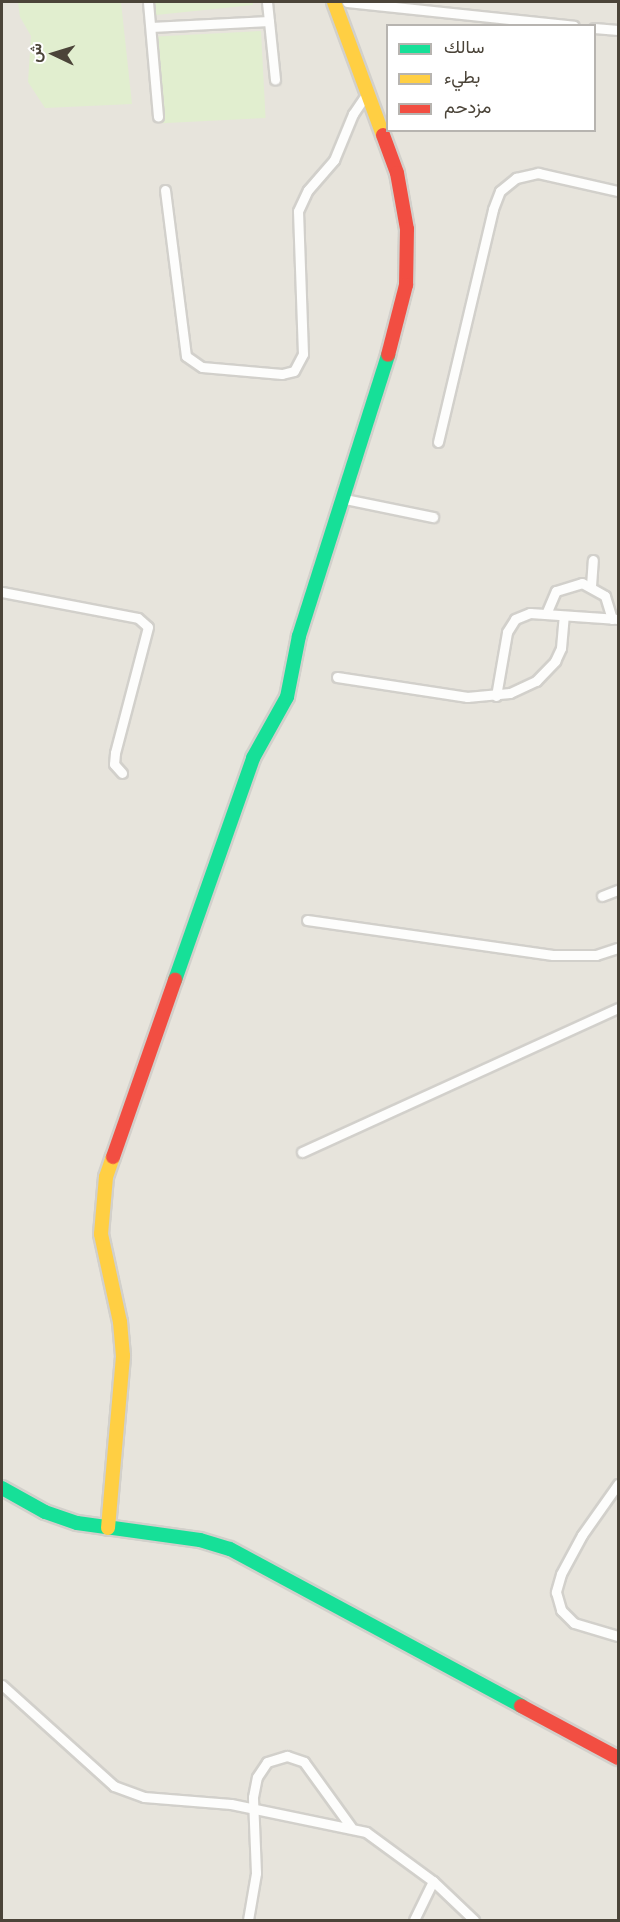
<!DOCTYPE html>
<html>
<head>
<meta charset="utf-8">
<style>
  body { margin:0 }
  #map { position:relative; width:620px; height:1922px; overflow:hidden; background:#f4f2ee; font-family:"Work Sans",Vazirmatn,sans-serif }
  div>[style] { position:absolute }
  .residential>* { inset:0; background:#e7e4dc }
  .green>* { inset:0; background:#e1eecf; transform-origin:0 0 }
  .roads { filter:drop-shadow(2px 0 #d2d0cb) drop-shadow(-2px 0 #d2d0cb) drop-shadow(0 2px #d2d0cb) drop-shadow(0 -2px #d2d0cb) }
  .lane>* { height:9px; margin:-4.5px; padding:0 4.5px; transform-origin:4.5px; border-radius:4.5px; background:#fdfdfc }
  .fast>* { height:14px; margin:-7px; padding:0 7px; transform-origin:7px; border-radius:7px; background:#16e098 }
  .slow>* { height:14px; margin:-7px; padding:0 7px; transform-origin:7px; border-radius:7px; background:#ffcf43 }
  .jam>* { height:14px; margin:-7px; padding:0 7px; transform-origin:7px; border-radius:7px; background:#f24e42 }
  span { translate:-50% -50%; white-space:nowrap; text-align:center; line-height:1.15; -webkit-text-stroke:6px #fff; paint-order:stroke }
  .frame { position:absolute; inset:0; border:3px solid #4b4439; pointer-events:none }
  .legend { position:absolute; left:386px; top:24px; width:210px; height:108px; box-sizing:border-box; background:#fff; border:2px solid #b7b4b0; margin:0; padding:8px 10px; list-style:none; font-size:18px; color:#4b4439 }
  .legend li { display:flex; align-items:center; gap:12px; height:30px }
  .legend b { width:30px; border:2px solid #b7b4b0 }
  .north { position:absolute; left:24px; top:24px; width:60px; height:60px; -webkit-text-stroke:4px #fff; paint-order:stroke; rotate:274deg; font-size:16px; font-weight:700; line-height:24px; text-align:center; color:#4b4439 }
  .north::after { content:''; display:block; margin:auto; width:21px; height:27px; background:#4b4439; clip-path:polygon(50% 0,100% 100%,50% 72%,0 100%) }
</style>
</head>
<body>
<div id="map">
  <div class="residential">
    <i style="clip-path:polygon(evenodd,2px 2px,618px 2px,618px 1920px,2px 1920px,2px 2px,388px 26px,594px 26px,594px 130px,388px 130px,388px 26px)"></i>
  </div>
  <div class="green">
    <i style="clip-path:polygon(18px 2px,121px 2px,132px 104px,45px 108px,28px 82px,31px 36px,20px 17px)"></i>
    <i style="clip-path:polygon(155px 2px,253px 2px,253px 5px,156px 15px)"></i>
    <i style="left:261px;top:31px;width:87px;height:104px;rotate:87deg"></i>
  </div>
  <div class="roads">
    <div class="lane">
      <i style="left:148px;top:2px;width:115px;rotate:85deg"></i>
      <i style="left:267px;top:2px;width:78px;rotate:84.1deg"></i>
      <i style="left:347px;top:2px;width:228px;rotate:6deg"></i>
      <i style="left:151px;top:27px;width:118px;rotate:-2.9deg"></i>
      <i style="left:594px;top:28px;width:24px;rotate:5deg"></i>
      <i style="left:165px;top:190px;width:167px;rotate:82.8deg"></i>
      <i style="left:186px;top:356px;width:19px;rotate:35deg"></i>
      <i style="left:202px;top:367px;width:80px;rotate:5deg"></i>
      <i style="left:282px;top:374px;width:12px;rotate:-14deg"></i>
      <i style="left:294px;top:371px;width:19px;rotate:-62deg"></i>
      <i style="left:303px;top:354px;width:143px;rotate:-92deg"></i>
      <i style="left:298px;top:211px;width:23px;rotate:-65deg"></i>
      <i style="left:308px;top:190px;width:40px;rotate:-49deg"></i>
      <i style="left:334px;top:160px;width:50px;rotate:-67.6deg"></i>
      <i style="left:353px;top:114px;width:23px;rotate:-56deg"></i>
      <i style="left:438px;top:442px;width:239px;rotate:-76.7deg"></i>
      <i style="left:493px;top:209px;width:19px;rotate:-69deg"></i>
      <i style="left:500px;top:191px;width:21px;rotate:-39deg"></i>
      <i style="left:516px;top:178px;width:23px;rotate:-13deg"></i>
      <i style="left:538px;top:173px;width:82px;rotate:12.7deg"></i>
      <i style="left:345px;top:499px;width:90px;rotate:11.6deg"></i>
      <i style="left:591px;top:586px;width:26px;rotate:-86deg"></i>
      <i style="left:2px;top:592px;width:138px;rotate:10.8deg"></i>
      <i style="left:138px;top:618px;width:13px;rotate:42deg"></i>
      <i style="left:148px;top:627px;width:130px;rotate:104.7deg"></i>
      <i style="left:115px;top:753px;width:11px;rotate:95deg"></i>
      <i style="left:114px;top:764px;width:12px;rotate:48deg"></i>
      <i style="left:546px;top:614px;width:25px;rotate:-67deg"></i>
      <i style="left:556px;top:591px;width:27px;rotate:-17deg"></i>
      <i style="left:582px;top:583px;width:26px;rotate:29deg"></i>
      <i style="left:605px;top:596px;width:24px;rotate:73deg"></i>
      <i style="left:337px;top:677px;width:132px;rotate:8.7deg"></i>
      <i style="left:467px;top:697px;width:43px;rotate:-5.3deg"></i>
      <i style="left:510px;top:693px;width:29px;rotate:-25deg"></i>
      <i style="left:536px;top:681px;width:28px;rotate:-46deg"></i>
      <i style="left:555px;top:661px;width:14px;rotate:-65deg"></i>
      <i style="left:561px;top:648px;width:32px;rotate:-85deg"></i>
      <i style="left:496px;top:696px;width:65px;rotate:-80.2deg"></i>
      <i style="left:507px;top:632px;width:15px;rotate:-58deg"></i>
      <i style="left:515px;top:619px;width:16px;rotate:-22deg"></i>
      <i style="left:530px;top:613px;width:88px;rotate:3.9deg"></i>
      <i style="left:602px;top:896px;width:17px;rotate:-21deg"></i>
      <i style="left:307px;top:920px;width:248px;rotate:8.1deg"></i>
      <i style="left:553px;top:955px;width:43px"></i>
      <i style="left:596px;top:955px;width:23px;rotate:-18deg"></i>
      <i style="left:302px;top:1152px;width:347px;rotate:-24.5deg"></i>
      <i style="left:618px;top:1484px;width:62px;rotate:125.2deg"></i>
      <i style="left:582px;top:1535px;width:44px;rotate:118.3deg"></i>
      <i style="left:561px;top:1574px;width:19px;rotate:106deg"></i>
      <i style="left:556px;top:1592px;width:19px;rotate:74deg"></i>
      <i style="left:561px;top:1610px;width:18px;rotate:45deg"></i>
      <i style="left:574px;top:1623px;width:46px;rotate:16.5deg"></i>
      <i style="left:2px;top:1685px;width:151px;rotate:42deg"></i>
      <i style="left:114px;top:1786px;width:32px;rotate:20deg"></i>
      <i style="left:144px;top:1797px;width:87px;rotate:4.6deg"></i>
      <i style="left:231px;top:1804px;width:138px;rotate:11.7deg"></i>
      <i style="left:366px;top:1832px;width:83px;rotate:36.2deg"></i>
      <i style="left:433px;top:1881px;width:57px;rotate:43.6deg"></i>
      <i style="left:248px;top:1920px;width:48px;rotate:-80.3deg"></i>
      <i style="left:256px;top:1873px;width:76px;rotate:-92.3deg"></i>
      <i style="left:253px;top:1797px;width:20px;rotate:-79deg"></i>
      <i style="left:257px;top:1777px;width:18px;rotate:-56deg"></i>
      <i style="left:267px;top:1762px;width:21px;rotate:-17deg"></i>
      <i style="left:287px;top:1756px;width:18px;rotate:19deg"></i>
      <i style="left:304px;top:1762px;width:80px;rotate:54.1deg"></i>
      <i style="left:414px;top:1920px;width:43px;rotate:-64deg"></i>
    </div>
    <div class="fast">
      <i style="left:175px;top:980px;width:235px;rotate:-70.6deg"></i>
      <i style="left:253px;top:758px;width:70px;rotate:-60.9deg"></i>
      <i style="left:287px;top:697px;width:62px;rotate:-78.9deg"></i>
      <i style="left:299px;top:636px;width:295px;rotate:-72.4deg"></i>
      <i style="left:2px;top:1488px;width:49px;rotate:29.2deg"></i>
      <i style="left:45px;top:1512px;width:34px;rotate:19deg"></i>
      <i style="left:77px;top:1523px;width:124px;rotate:7.9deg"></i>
      <i style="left:200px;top:1540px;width:31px;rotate:17deg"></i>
      <i style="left:230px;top:1549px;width:331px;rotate:28.3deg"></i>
    </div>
    <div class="slow">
      <i style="left:334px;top:2px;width:142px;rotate:69.8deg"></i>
      <i style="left:108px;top:1528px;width:173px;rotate:-85deg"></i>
      <i style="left:123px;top:1356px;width:34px;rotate:-95deg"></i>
      <i style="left:120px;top:1322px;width:90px;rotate:-102.2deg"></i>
      <i style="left:101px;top:1234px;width:57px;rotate:-85deg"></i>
      <i style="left:106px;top:1177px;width:21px;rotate:-71deg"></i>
    </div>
    <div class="jam">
      <i style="left:383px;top:135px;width:40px;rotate:69.8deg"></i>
      <i style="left:397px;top:173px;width:57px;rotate:79.9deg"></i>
      <i style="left:407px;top:229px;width:56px;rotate:91deg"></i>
      <i style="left:406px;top:285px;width:72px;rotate:104.4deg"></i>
      <i style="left:113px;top:1157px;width:188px;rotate:-70.7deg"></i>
      <i style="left:521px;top:1706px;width:110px;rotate:28.2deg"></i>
    </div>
  </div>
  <div class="frame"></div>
  <ul class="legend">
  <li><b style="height:8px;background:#16e098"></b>سالك</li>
  <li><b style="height:8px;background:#ffcf43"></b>بطيء</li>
  <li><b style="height:8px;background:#f24e42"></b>مزدحم</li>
  </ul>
  <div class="north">ش</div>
</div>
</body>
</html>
